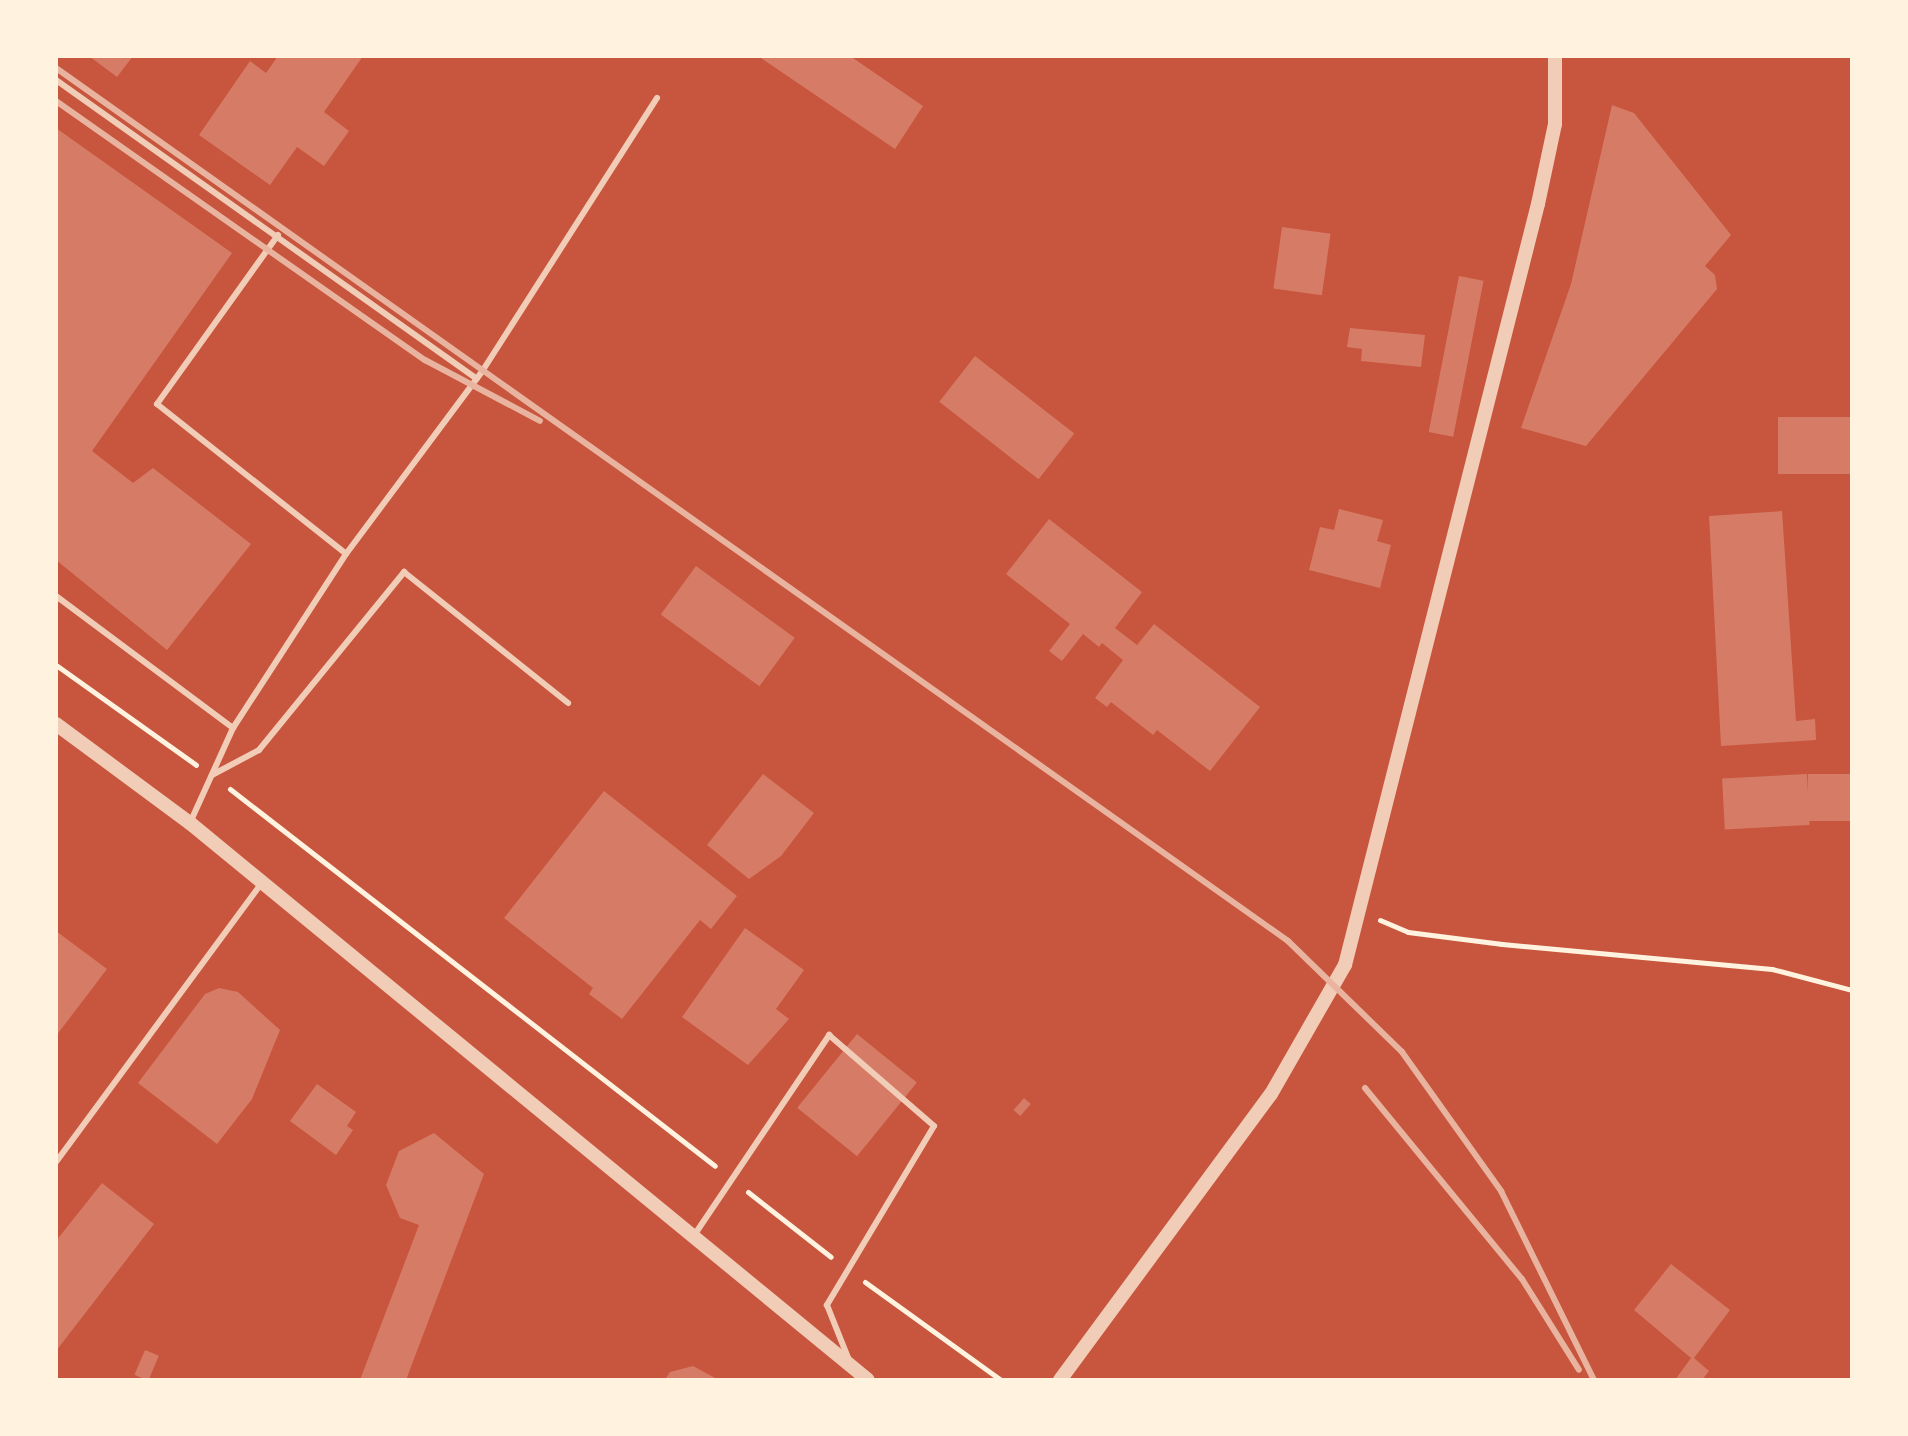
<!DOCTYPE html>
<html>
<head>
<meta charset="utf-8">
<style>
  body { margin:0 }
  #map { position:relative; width:1908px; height:1436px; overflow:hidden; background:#c8553d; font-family:Arial,sans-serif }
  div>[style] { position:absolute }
  .building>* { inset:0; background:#d67c66; transform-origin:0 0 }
  .path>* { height:5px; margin:-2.5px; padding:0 2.5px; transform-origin:2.5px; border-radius:2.5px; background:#fff3e0 }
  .service>* { height:6px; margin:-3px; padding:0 3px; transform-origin:3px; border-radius:3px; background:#f1ccb7 }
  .tertiary>* { height:14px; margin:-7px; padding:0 7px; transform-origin:7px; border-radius:7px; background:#f1ccb7 }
  .rail>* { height:6px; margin:-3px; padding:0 3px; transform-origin:3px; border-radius:3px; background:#e9b49f }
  span { translate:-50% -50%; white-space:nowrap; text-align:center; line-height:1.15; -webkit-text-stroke:8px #fff3e0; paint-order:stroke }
  .frame { position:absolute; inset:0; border:58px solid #fff3e0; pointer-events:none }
</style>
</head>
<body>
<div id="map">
  <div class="building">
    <i style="clip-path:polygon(89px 56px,133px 56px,117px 77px)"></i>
    <i style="clip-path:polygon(278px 56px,363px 56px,324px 112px,349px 131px,324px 166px,297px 147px,270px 185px,199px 135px,250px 61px,266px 73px)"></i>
    <i style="clip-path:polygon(758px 56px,850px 56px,923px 106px,895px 149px)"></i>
    <i style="clip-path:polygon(1612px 105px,1634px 113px,1731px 235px,1705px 266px,1715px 275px,1717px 289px,1586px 446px,1521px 428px,1571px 284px)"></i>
    <i style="clip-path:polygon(56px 128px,232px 253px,92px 451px,133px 483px,153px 468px,251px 544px,167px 650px,56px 560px)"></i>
    <i style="left:1282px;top:227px;width:49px;height:62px;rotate:8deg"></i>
    <i style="left:1459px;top:276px;width:25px;height:159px;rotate:11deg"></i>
    <i style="clip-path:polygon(1350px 328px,1425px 335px,1421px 367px,1361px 361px,1362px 349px,1347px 347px)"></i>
    <i style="left:975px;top:356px;width:126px;height:58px;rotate:38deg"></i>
    <i style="left:1852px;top:417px;width:57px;height:74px;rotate:90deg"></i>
    <i style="clip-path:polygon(1339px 509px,1383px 520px,1377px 541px,1391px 545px,1380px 588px,1309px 570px,1320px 527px,1334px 530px)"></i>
    <i style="clip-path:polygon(1782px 511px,1796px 721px,1815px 719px,1816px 740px,1721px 746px,1709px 516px)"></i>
    <i style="clip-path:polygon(1049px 519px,1142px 592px,1115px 628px,1137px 645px,1154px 624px,1260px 707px,1210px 771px,1157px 730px,1153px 735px,1111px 702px,1107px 707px,1095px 698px,1123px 660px,1102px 643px,1099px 647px,1083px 634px,1062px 661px,1049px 651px,1070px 624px,1006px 574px)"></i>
    <i style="left:696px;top:566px;width:122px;height:60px;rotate:36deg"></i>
    <i style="clip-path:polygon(763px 774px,814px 813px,781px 856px,749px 879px,707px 845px)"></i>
    <i style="left:1807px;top:774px;width:51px;height:85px;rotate:87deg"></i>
    <i style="left:1852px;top:774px;width:47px;height:44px;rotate:90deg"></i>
    <i style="clip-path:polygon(604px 791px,737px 896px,711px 929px,700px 920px,622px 1019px,589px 994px,593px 988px,504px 918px)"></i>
    <i style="clip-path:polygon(745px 928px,804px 970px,776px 1009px,789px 1019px,748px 1065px,682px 1017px)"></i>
    <i style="clip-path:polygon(56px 931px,107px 969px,56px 1036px)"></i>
    <i style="clip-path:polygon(219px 988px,238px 992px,280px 1030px,252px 1099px,217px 1144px,138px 1083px,205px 994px)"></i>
    <i style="left:857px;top:1034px;width:77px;height:95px;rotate:39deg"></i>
    <i style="clip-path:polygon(317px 1084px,356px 1112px,347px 1126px,353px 1130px,336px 1155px,290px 1121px)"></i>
    <i style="left:1024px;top:1098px;width:9px;height:16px;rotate:41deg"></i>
    <i style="clip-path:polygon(434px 1133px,484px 1174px,406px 1380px,360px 1380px,419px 1225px,400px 1218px,386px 1185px,399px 1151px)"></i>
    <i style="clip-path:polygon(102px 1183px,154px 1224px,56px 1351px,56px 1241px)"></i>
    <i style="clip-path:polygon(1671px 1264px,1730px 1310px,1694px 1358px,1709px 1371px,1702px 1380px,1675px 1380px,1691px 1358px,1634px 1310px)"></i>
    <i style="left:145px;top:1350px;width:15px;height:27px;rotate:23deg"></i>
    <i style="clip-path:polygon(693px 1366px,719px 1380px,665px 1380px,670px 1372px)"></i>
  </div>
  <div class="path">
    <i style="left:56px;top:665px;width:172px;rotate:35.5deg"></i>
    <i style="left:230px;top:789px;width:614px;rotate:37.86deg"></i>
    <i style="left:1380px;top:920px;width:30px;rotate:23deg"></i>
    <i style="left:1408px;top:932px;width:95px;rotate:7.3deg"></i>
    <i style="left:1502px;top:944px;width:271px;rotate:5.3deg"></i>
    <i style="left:1772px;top:969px;width:83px;rotate:14.7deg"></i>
    <i style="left:748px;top:1192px;width:105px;rotate:38.1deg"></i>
    <i style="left:865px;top:1282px;width:168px;rotate:35.8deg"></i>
  </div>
  <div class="service">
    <i style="left:56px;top:80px;width:516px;rotate:35.38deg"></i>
    <i style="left:278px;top:235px;width:208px;rotate:125.6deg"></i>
    <i style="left:157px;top:404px;width:241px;rotate:38.4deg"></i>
    <i style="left:56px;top:596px;width:221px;rotate:36.7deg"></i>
    <i style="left:233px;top:728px;width:104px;rotate:114.4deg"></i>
    <i style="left:233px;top:728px;width:207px;rotate:-57deg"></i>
    <i style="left:346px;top:554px;width:229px;rotate:-53.3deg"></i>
    <i style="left:483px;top:370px;width:323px;rotate:-57.4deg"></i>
    <i style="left:212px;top:775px;width:53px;rotate:-28deg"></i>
    <i style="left:259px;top:750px;width:230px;rotate:-50.8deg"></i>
    <i style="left:404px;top:572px;width:210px;rotate:38.6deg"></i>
    <i style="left:56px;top:1162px;width:345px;rotate:-53.6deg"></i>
    <i style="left:693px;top:1237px;width:244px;rotate:-56deg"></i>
    <i style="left:829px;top:1035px;width:139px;rotate:40.9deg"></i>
    <i style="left:934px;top:1126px;width:209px;rotate:120.9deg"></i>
    <i style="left:827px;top:1305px;width:59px;rotate:68.2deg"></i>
  </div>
  <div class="tertiary">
    <i style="left:56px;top:724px;width:167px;rotate:36.5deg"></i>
    <i style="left:190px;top:823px;width:877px;rotate:39.4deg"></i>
    <i style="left:1060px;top:1380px;width:355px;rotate:-53.6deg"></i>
    <i style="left:1271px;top:1094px;width:149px;rotate:-60.2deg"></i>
    <i style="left:1345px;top:965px;width:785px;rotate:-75.77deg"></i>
    <i style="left:1538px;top:204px;width:82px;rotate:-78deg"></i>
    <i style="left:1555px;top:124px;width:68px;rotate:-90deg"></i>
  </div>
  <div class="rail">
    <i style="left:56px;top:68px;width:1510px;rotate:35.32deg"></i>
    <i style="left:1288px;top:941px;width:159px;rotate:44.2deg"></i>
    <i style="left:1402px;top:1052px;width:171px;rotate:54.5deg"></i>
    <i style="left:1501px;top:1191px;width:211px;rotate:63.8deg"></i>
    <i style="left:56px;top:101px;width:451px;rotate:35.1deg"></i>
    <i style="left:425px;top:360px;width:130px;rotate:27.9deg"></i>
    <i style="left:1365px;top:1088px;width:247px;rotate:50.6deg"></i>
    <i style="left:1522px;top:1279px;width:107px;rotate:57.9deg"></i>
  </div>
  <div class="frame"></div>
</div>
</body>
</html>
